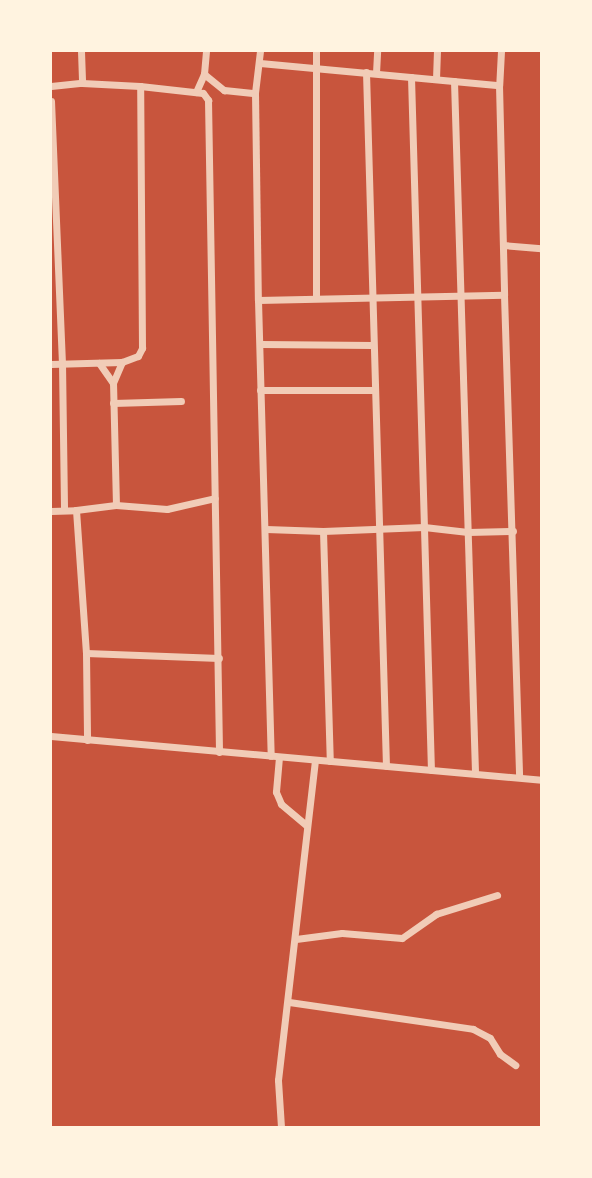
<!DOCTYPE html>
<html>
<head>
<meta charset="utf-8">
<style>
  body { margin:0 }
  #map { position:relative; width:592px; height:1178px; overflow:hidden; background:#c8553d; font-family:Montserrat,sans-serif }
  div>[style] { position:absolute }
  .minor>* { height:7px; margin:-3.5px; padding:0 3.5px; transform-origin:3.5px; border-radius:3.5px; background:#f1ccb7 }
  span { translate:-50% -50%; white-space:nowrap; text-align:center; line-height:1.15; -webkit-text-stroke:7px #fff3e0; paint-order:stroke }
  .frame { position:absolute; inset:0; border:52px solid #fff3e0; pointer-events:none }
</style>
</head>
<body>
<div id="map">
  <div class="minor">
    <i style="left:81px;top:51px;width:32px;rotate:88deg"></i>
    <i style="left:260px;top:51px;width:42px;rotate:96.8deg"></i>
    <i style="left:255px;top:93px;width:207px;rotate:89.2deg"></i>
    <i style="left:258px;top:300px;width:456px;rotate:88.4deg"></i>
    <i style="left:501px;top:51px;width:34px;rotate:93deg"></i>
    <i style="left:499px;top:85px;width:210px;rotate:88.6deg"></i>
    <i style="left:504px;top:295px;width:482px;rotate:88.2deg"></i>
    <i style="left:260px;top:63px;width:240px;rotate:5.3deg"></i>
    <i style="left:366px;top:72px;width:694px;rotate:88.35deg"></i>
    <i style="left:376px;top:73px;width:22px;rotate:-87deg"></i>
    <i style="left:204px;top:74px;width:26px;rotate:39deg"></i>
    <i style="left:224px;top:90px;width:31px;rotate:6deg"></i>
    <i style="left:411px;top:77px;width:693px;rotate:88.35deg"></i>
    <i style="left:436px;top:79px;width:28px;rotate:-88deg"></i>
    <i style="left:454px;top:81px;width:692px;rotate:88.26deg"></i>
    <i style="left:51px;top:86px;width:31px;rotate:-6deg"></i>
    <i style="left:82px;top:83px;width:58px;rotate:3deg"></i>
    <i style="left:140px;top:86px;width:63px;rotate:6.3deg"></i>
    <i style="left:203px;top:93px;width:9px;rotate:54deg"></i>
    <i style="left:208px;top:100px;width:652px;rotate:89.03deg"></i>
    <i style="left:196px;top:92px;width:20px;rotate:-66deg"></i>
    <i style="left:204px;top:74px;width:23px;rotate:-85deg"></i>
    <i style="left:51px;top:101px;width:262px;rotate:87.6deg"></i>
    <i style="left:62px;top:363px;width:147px;rotate:89.2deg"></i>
    <i style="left:503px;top:245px;width:38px;rotate:5deg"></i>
    <i style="left:316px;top:298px;width:247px;rotate:-90deg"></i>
    <i style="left:258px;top:300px;width:246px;rotate:-1.2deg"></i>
    <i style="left:261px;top:344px;width:111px;rotate:0.5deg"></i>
    <i style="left:99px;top:363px;width:24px;rotate:55deg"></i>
    <i style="left:51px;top:364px;width:71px;rotate:-1.6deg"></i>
    <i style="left:122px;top:362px;width:17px;rotate:-21deg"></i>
    <i style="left:138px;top:356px;width:9px;rotate:-63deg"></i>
    <i style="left:142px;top:348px;width:262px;rotate:-90.4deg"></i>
    <i style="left:260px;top:390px;width:114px"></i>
    <i style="left:113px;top:403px;width:68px;rotate:-1.7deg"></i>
    <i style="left:116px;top:505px;width:51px;rotate:4.5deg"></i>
    <i style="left:167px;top:509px;width:49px;rotate:-12.9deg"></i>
    <i style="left:76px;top:510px;width:40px;rotate:-7.1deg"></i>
    <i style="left:116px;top:505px;width:122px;rotate:-91.4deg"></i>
    <i style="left:113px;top:383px;width:23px;rotate:-67deg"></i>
    <i style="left:51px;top:511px;width:25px;rotate:-2deg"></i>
    <i style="left:76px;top:510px;width:143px;rotate:86deg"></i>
    <i style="left:86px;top:653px;width:87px;rotate:89.3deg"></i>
    <i style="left:266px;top:529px;width:57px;rotate:2deg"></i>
    <i style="left:323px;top:531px;width:101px;rotate:-2.3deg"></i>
    <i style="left:424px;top:527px;width:44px;rotate:6.5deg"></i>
    <i style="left:468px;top:532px;width:45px;rotate:-1.3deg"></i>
    <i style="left:323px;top:531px;width:230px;rotate:88.3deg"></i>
    <i style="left:86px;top:653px;width:133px;rotate:2.2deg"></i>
    <i style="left:51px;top:736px;width:492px;rotate:5.1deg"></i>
    <i style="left:279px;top:757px;width:35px;rotate:95deg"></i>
    <i style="left:276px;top:792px;width:13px;rotate:67deg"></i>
    <i style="left:281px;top:804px;width:33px;rotate:40deg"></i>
    <i style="left:296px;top:939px;width:46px;rotate:-7.4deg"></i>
    <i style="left:342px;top:933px;width:60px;rotate:4.8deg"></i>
    <i style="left:402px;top:938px;width:42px;rotate:-35.2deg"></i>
    <i style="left:436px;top:914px;width:64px;rotate:-17.3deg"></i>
    <i style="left:289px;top:1002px;width:186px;rotate:8.3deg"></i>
    <i style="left:473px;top:1029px;width:19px;rotate:28deg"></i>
    <i style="left:490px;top:1038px;width:19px;rotate:58deg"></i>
    <i style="left:500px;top:1054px;width:19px;rotate:36deg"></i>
    <i style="left:281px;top:1127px;width:47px;rotate:-93.7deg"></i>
    <i style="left:278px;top:1080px;width:322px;rotate:-83.4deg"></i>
  </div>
  <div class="frame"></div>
</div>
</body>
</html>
